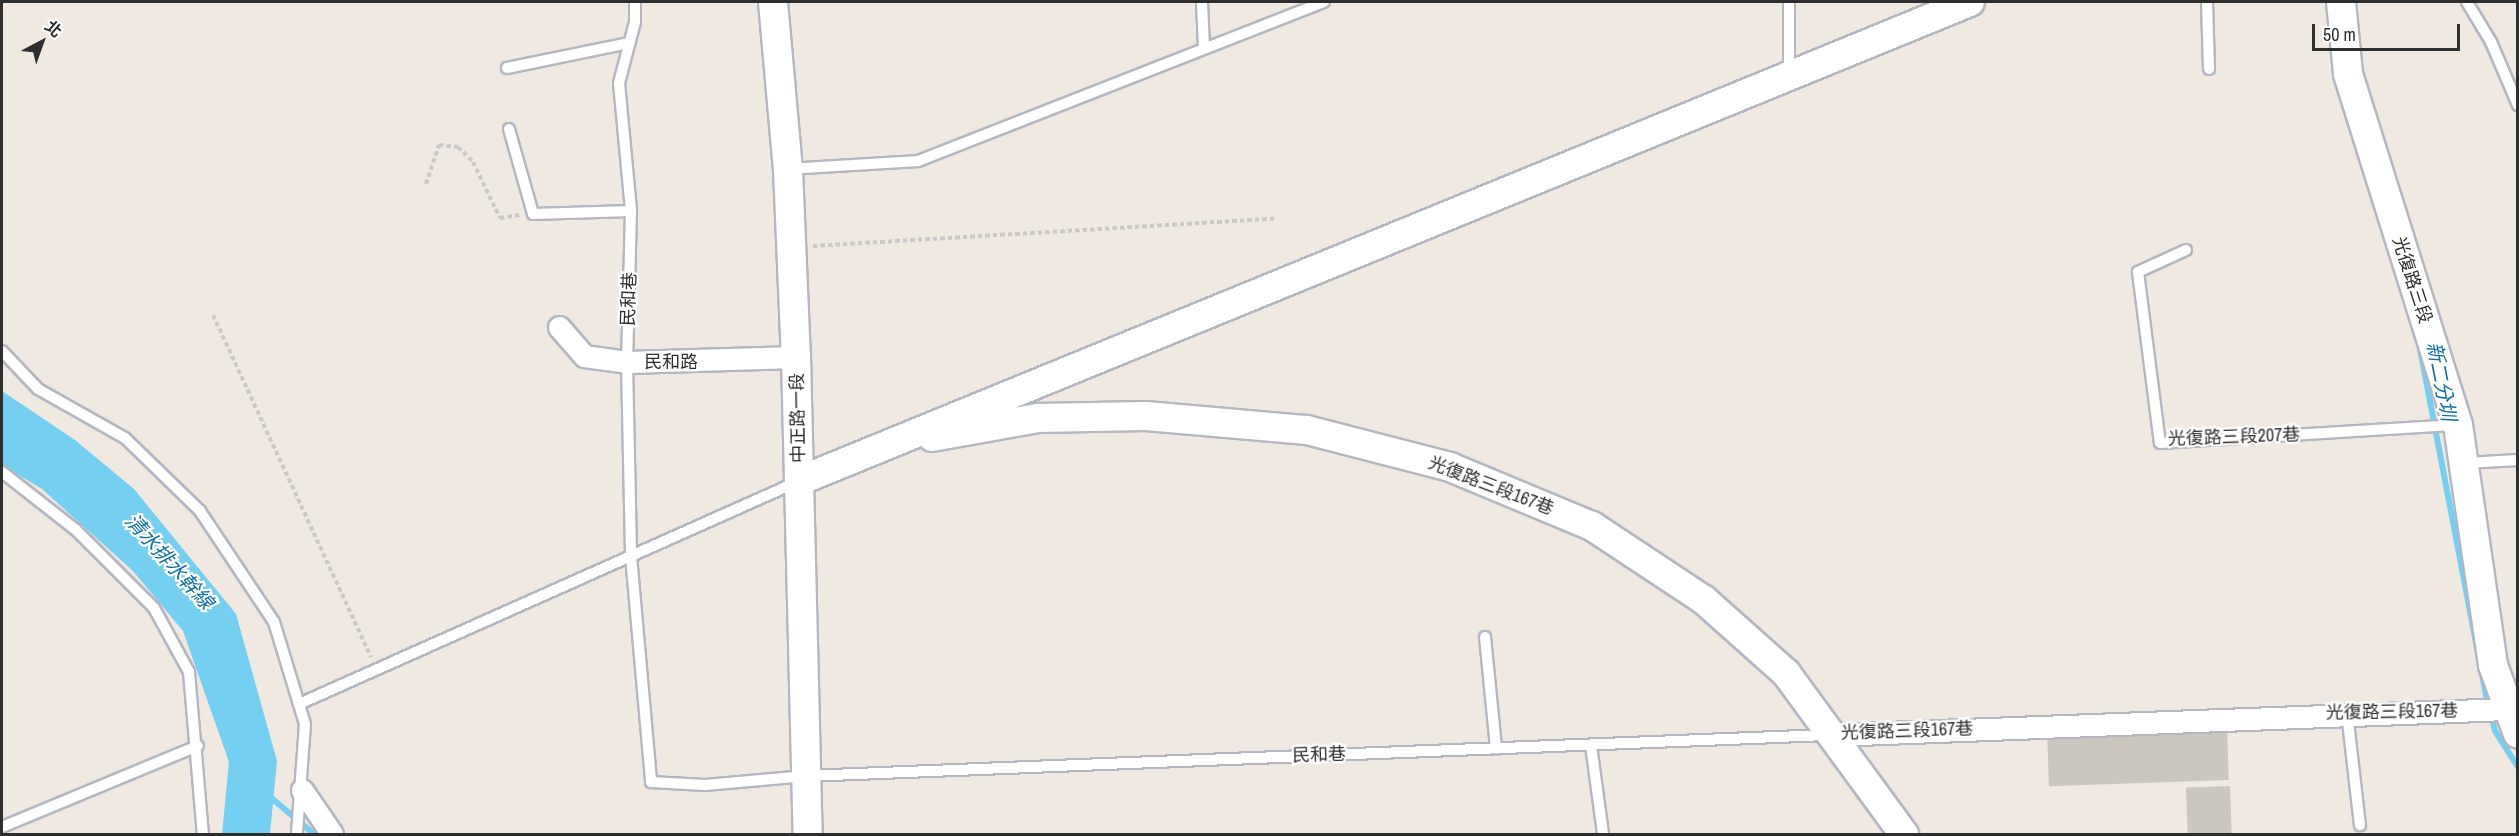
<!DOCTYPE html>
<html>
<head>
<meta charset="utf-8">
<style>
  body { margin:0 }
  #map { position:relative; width:2519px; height:836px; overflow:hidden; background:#efe9e1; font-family:"Archivo Narrow","Noto Sans TC",sans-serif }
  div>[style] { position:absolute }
  .water>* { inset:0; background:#75cff0 }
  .stream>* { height:6px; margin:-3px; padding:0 3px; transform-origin:3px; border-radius:3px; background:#75cff0 }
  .building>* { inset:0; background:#cbc7bf; transform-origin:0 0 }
  .path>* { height:4px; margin-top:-2px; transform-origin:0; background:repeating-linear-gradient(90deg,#c9c9c9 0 4.5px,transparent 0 7.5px) }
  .roads { filter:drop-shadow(2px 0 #b4b7c1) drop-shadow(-2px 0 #b4b7c1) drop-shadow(0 2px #b4b7c1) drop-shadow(0 -2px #b4b7c1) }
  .lane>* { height:10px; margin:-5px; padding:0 5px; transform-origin:5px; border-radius:5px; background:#fff }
  .street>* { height:21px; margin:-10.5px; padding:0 10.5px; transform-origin:10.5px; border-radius:10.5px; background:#fff }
  .secondary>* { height:28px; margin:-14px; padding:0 14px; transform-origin:14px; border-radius:14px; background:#fff }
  span { translate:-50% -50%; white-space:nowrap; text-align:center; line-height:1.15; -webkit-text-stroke:4.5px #fff; paint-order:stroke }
  .street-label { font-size:18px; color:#2e2e2e }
  .water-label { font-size:20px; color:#0d6fa3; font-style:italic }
  .frame { position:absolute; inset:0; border:3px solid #2e2e2e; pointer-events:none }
  .north { position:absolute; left:12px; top:12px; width:60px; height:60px; -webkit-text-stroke:4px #fff; paint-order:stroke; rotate:41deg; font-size:16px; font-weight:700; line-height:24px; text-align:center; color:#2e2e2e }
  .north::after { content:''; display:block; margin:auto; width:21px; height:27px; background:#2e2e2e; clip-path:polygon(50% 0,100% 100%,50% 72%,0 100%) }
  .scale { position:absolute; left:2312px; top:24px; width:148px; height:27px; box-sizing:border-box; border:3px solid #2e2e2e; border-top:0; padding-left:8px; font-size:18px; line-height:21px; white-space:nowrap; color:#2e2e2e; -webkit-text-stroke:4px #fff; paint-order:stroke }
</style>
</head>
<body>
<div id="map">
  <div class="water">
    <i style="clip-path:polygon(2px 391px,75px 440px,134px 489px,236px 614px,277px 761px,270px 834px,222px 834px,229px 762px,183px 631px,133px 571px,42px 489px,2px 465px)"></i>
  </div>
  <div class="stream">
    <i style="left:2420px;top:349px;width:361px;rotate:79.2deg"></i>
    <i style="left:2491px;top:714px;width:17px;rotate:77deg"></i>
    <i style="left:2495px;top:731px;width:43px;rotate:57.4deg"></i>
    <i style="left:269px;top:796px;width:59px;rotate:40.2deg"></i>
  </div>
  <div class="building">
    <i style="left:2227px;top:727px;width:53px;height:180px;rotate:88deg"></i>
    <i style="left:2230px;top:786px;width:48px;height:44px;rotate:88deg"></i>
  </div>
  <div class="path">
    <i style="left:426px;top:184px;width:41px;rotate:-71.6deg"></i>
    <i style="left:439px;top:145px;width:19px;rotate:6deg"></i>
    <i style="left:458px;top:147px;width:21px;rotate:45deg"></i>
    <i style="left:473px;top:162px;width:62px;rotate:64.3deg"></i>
    <i style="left:500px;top:218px;width:20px;rotate:-9deg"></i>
    <i style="left:813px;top:246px;width:462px;rotate:-3.4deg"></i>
    <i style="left:213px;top:315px;width:377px;rotate:65.2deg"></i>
  </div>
  <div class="roads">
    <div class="lane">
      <i style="left:635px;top:2px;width:20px;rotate:90deg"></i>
      <i style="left:635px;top:22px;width:63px;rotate:104.7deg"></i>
      <i style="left:619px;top:83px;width:129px;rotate:84.6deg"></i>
      <i style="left:631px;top:211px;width:151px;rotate:91.5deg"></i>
      <i style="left:627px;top:362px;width:194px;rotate:88.8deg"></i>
      <i style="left:631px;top:556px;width:227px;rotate:84.9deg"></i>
      <i style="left:651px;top:782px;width:54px;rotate:3.2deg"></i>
      <i style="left:705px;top:785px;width:101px;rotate:-5.1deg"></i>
      <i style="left:806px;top:776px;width:1022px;rotate:-2.3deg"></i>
      <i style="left:1202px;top:2px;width:45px;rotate:87.5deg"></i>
      <i style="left:2207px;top:2px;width:67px;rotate:88.3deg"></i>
      <i style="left:2467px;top:2px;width:47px;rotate:59deg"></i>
      <i style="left:2491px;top:42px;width:69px;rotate:66.8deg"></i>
      <i style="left:507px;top:68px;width:125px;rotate:-11.6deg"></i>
      <i style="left:1789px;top:74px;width:72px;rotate:-90deg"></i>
      <i style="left:509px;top:129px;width:88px;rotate:74.2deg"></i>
      <i style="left:533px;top:214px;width:98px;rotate:-1.8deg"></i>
      <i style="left:788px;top:169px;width:130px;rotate:-3.5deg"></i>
      <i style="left:918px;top:161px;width:436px;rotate:-21.4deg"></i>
      <i style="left:2186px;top:250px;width:53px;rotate:155.4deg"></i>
      <i style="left:2138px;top:272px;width:172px;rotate:82.7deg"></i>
      <i style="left:2160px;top:443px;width:297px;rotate:-3.5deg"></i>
      <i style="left:2px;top:351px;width:52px;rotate:46.5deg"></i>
      <i style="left:38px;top:389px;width:100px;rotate:29.4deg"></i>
      <i style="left:125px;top:438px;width:105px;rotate:44.2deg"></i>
      <i style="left:200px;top:511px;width:133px;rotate:56.3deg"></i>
      <i style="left:274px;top:622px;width:107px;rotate:73.1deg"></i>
      <i style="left:305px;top:724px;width:110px;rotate:94.2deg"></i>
      <i style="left:2466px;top:463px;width:52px;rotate:-3.3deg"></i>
      <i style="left:2px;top:472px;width:94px;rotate:38.1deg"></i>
      <i style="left:76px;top:530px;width:110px;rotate:45deg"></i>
      <i style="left:154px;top:608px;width:73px;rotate:61.3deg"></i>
      <i style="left:189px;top:672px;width:163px;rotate:85.1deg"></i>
      <i style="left:1485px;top:637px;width:112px;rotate:84.3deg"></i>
      <i style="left:299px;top:704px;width:545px;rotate:-24.03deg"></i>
      <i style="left:2347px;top:713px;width:113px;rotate:83.4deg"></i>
      <i style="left:1591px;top:745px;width:90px;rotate:82.3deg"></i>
      <i style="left:2px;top:827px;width:212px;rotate:-22.5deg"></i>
    </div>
    <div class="street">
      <i style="left:559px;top:327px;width:38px;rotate:49deg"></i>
      <i style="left:584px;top:356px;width:43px;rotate:7.9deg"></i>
      <i style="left:627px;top:362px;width:169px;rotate:-1.7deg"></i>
      <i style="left:1833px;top:735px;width:674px;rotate:-2.21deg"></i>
      <i style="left:302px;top:790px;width:53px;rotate:55.7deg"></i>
    </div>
    <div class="secondary">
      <i style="left:773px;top:2px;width:168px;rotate:84.9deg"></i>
      <i style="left:788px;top:169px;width:188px;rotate:87.6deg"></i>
      <i style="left:796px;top:357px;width:477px;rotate:88.6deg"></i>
      <i style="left:2341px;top:2px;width:72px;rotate:84.4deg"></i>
      <i style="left:2348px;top:74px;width:368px;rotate:72.6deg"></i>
      <i style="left:2458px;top:425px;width:243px;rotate:81.7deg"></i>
      <i style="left:2493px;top:665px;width:73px;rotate:70.1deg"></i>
      <i style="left:932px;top:437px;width:108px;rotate:-10.2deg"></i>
      <i style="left:1038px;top:418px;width:108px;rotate:-1.1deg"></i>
      <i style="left:1146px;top:416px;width:162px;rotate:5deg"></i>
      <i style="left:1307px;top:430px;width:148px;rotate:14.5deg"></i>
      <i style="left:1450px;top:467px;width:154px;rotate:22.6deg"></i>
      <i style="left:1592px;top:526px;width:134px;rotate:33.5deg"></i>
      <i style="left:1704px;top:600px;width:110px;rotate:41.7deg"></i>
      <i style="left:1786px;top:673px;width:200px;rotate:53.8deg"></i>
      <i style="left:799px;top:481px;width:1265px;rotate:-22.25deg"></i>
    </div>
  </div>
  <div class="street-label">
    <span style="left:2412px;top:280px;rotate:72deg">光復路三段</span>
    <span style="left:629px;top:299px;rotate:-88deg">民和巷</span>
    <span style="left:671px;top:362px">民和路</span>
    <span style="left:798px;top:418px;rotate:-91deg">中正路一段</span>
    <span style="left:2234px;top:437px;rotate:-2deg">光復路三段207巷</span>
    <span style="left:1491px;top:486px;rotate:21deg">光復路三段167巷</span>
    <span style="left:2392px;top:712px;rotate:-1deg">光復路三段167巷</span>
    <span style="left:1907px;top:731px;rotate:-2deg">光復路三段167巷</span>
    <span style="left:1319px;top:755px;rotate:-2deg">民和巷</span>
  </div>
  <div class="water-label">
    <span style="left:2442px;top:381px;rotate:79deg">新二分圳</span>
    <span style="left:170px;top:561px;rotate:48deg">清水排水幹線</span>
  </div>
  <div class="frame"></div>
  <div class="north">北</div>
  <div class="scale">50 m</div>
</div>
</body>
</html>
